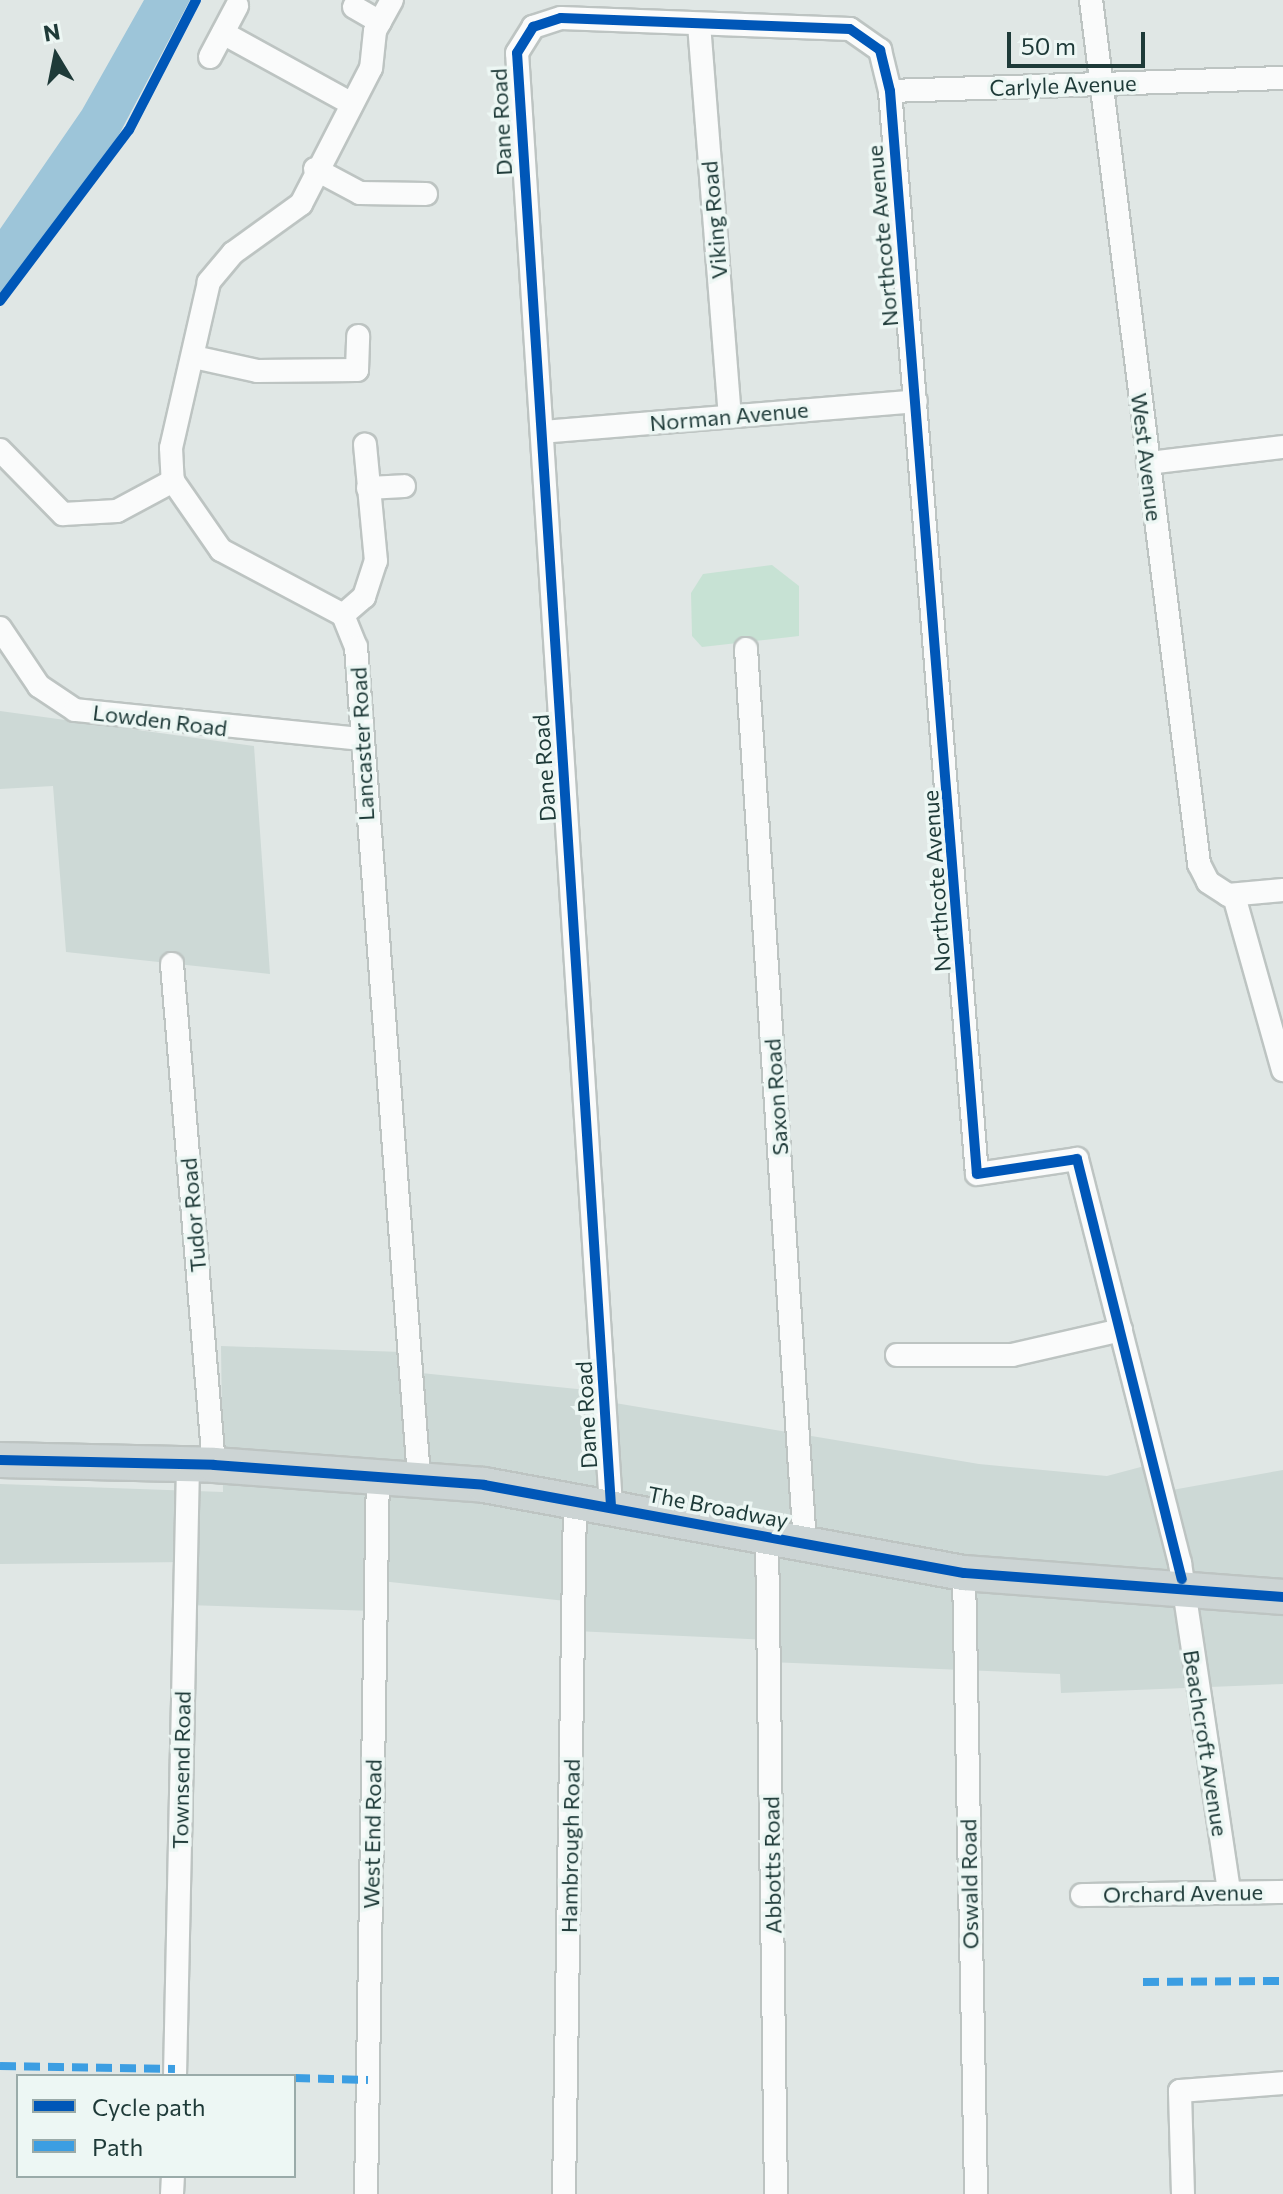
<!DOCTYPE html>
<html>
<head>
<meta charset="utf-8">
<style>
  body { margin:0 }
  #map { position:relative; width:1283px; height:2194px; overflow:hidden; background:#e0e7e5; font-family:Commissioner,sans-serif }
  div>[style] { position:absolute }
  .built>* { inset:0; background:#cdd9d6 }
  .green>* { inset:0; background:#c7e2d4 }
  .water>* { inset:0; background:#9dc5d9 }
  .roads { filter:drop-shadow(2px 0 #bdc4c2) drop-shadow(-2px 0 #bdc4c2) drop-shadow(0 2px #bdc4c2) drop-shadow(0 -2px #bdc4c2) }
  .street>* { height:22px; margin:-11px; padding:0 11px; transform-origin:11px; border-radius:11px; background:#fafbfb }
  .primary>* { height:34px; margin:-17px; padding:0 17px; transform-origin:17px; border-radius:17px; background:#ccd4d4 }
  .quiet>* { height:8px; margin-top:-4px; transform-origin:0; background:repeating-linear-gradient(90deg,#3c9ee2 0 16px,transparent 0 24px) }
  .cycleway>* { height:10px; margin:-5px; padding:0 5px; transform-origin:5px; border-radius:5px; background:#0057b8 }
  span { translate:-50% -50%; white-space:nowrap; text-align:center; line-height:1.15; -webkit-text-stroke:7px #edf7f4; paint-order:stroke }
  .street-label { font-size:22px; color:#1e3a38 }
  .legend { position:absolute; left:16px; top:2074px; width:280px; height:104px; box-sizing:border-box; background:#edf7f4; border:2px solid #9aaba9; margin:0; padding:10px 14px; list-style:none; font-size:24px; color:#1e3a38 }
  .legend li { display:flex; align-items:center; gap:16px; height:40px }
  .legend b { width:40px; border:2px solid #9aaba9 }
  .north { position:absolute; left:16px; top:16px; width:80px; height:80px; -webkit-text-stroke:6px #edf7f4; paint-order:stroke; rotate:350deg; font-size:22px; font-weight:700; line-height:32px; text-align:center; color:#1e3a38 }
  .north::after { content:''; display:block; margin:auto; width:28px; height:36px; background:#1e3a38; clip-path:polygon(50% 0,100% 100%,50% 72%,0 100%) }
  .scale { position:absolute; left:1007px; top:32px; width:138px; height:36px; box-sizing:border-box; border:4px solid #1e3a38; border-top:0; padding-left:10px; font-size:24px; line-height:28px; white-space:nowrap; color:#1e3a38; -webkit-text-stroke:6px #edf7f4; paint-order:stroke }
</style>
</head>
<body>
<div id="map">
  <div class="built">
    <i style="clip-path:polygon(0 711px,254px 746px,270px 974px,66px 952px,53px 786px,0 789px)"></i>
    <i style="clip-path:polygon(221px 1346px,402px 1352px,411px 1372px,607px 1392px,609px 1402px,979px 1464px,1107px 1476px,1152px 1464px,1161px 1492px,1283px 1470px,1283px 1684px,1061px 1693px,1060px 1674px,769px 1662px,769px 1640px,575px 1631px,575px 1602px,381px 1581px,375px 1611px,187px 1605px,187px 1562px,0 1564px,0 1484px,223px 1492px)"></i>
  </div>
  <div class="green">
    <i style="clip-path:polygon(772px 565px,799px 586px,799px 636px,702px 647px,692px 636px,691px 593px,703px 574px)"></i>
  </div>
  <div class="water">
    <i style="clip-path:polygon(144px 0,190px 0,113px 146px,0 294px,0 229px,82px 110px)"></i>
  </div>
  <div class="roads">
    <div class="street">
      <i style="left:392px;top:0;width:35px;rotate:119deg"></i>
      <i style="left:375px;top:31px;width:37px;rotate:96deg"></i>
      <i style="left:371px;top:68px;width:153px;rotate:117.2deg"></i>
      <i style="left:301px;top:204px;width:84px;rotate:144.2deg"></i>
      <i style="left:233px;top:253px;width:38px;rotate:130deg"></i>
      <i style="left:209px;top:282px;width:170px;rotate:102.9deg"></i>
      <i style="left:171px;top:448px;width:33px;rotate:87deg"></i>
      <i style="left:173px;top:481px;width:84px;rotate:55.2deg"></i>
      <i style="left:221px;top:550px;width:138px;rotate:28deg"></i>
      <i style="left:343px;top:615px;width:35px;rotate:68deg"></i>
      <i style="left:356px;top:647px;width:833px;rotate:85.66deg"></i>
      <i style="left:1091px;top:0;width:871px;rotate:82.87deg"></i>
      <i style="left:1199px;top:864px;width:20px;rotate:63deg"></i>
      <i style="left:1208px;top:882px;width:24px;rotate:33deg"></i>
      <i style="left:1228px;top:895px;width:55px;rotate:-5.2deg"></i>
      <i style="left:354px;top:7px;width:30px;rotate:30deg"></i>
      <i style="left:699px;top:24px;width:393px;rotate:85.5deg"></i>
      <i style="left:223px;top:33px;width:147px;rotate:28.8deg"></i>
      <i style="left:210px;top:57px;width:58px;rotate:-62.1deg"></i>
      <i style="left:890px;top:91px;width:393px;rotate:-1.9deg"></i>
      <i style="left:315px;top:169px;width:51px;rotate:28.1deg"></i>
      <i style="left:360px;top:193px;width:66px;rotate:0.9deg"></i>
      <i style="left:194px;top:357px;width:65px;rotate:12.5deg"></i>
      <i style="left:257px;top:371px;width:100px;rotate:-0.6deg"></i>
      <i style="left:357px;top:370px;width:34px;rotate:-88deg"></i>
      <i style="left:542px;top:432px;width:375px;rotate:-4.7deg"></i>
      <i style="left:0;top:450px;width:90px;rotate:45.5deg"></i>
      <i style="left:63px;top:514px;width:54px;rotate:-3.2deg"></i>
      <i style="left:117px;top:511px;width:64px;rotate:-28.2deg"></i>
      <i style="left:1148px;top:463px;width:136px;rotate:-6.8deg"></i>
      <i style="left:368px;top:488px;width:36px;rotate:-3deg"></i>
      <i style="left:343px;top:615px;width:28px;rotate:-41deg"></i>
      <i style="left:364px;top:597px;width:38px;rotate:-72deg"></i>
      <i style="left:376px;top:561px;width:117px;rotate:-95.4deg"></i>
      <i style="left:0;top:628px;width:70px;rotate:56.1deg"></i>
      <i style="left:39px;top:686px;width:43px;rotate:33.7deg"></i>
      <i style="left:75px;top:710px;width:285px;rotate:5.8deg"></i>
      <i style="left:746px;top:649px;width:897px;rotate:86.23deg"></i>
      <i style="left:1234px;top:896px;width:181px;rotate:74.3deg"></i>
      <i style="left:172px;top:964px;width:503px;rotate:85.21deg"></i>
      <i style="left:897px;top:1355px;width:115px"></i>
      <i style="left:1012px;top:1355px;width:112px;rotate:-12.9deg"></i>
      <i style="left:611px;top:1506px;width:1456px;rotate:-93.7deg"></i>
      <i style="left:517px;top:53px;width:31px;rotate:-58deg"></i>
      <i style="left:533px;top:27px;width:29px;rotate:-18deg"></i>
      <i style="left:561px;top:18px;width:289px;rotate:2.2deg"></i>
      <i style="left:850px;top:29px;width:37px;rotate:35deg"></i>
      <i style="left:880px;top:50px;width:42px;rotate:76.3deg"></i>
      <i style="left:890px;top:91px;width:1086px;rotate:85.41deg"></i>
      <i style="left:977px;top:1174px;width:101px;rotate:-8.5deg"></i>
      <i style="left:1077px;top:1159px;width:417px;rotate:75.7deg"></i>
      <i style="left:1180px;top:1563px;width:333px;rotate:81.5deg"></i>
      <i style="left:767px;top:1537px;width:657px;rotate:89.22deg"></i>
      <i style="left:964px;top:1573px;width:621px;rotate:88.89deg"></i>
      <i style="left:1082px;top:1895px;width:201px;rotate:-0.9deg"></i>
      <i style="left:175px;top:2076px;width:611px;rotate:-88.78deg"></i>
      <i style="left:172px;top:2194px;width:18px;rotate:-87deg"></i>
      <i style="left:366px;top:2194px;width:720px;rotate:-89.05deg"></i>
      <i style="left:564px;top:2194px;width:696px;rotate:-89.09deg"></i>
      <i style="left:1183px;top:2194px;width:103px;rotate:-91.7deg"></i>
      <i style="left:1180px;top:2091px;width:103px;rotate:-4.4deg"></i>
    </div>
    <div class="primary">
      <i style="left:0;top:1460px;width:214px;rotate:1.3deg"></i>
      <i style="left:214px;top:1465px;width:271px;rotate:4.2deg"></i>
      <i style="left:484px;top:1485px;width:488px;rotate:10.4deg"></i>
      <i style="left:964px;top:1573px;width:320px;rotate:4.3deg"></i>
    </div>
  </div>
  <div class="quiet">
    <i style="left:1143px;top:1982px;width:140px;rotate:-0.4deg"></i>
    <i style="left:0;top:2066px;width:175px;rotate:1deg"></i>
    <i style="left:294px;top:2078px;width:74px;rotate:1.5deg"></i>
  </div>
  <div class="cycleway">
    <i style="left:0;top:301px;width:214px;rotate:-53deg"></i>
    <i style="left:129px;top:130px;width:146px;rotate:-62.7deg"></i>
    <i style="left:0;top:1460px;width:214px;rotate:1.3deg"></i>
    <i style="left:214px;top:1465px;width:271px;rotate:4.2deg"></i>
    <i style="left:484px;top:1485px;width:488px;rotate:10.4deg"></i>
    <i style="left:964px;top:1573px;width:320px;rotate:4.3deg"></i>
    <i style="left:611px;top:1506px;width:1456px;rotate:-93.7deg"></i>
    <i style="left:517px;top:53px;width:31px;rotate:-58deg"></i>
    <i style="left:533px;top:27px;width:29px;rotate:-18deg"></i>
    <i style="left:561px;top:18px;width:289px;rotate:2.2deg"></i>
    <i style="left:850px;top:29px;width:37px;rotate:35deg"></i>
    <i style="left:880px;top:50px;width:42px;rotate:76.3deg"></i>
    <i style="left:890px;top:91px;width:1086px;rotate:85.41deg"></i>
    <i style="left:977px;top:1174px;width:101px;rotate:-8.5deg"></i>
    <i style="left:1077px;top:1159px;width:433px;rotate:76deg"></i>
  </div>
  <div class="street-label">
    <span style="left:1063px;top:85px;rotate:-2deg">Carlyle Avenue</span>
    <span style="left:501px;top:122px;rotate:-93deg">Dane Road</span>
    <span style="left:714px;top:220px;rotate:-95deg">Viking Road</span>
    <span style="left:882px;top:236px;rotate:-95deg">Northcote Avenue</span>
    <span style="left:729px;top:416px;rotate:-5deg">Norman Avenue</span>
    <span style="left:1147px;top:457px;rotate:83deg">West Avenue</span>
    <span style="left:160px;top:720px;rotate:7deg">Lowden Road</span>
    <span style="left:362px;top:744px;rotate:-93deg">Lancaster Road</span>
    <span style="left:544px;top:768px;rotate:-94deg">Dane Road</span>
    <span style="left:936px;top:881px;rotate:-94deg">Northcote Avenue</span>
    <span style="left:776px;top:1097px;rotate:-94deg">Saxon Road</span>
    <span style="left:193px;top:1215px;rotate:-95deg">Tudor Road</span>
    <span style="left:586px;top:1415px;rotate:-93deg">Dane Road</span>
    <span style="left:718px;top:1507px;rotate:11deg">The Broadway</span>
    <span style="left:1206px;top:1743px;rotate:81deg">Beachcroft Avenue</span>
    <span style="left:181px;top:1770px;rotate:-89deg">Townsend Road</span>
    <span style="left:372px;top:1834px;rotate:-89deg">West End Road</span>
    <span style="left:570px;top:1846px;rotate:-89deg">Hambrough Road</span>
    <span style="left:772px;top:1865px;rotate:-91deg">Abbotts Road</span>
    <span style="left:969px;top:1884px;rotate:-91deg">Oswald Road</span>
    <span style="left:1183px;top:1893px;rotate:-1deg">Orchard Avenue</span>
  </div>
  <ul class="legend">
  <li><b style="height:10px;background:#0057b8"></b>Cycle path</li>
  <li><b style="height:10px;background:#3c9ee2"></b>Path</li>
  </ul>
  <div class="north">N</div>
  <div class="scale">50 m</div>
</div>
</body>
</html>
